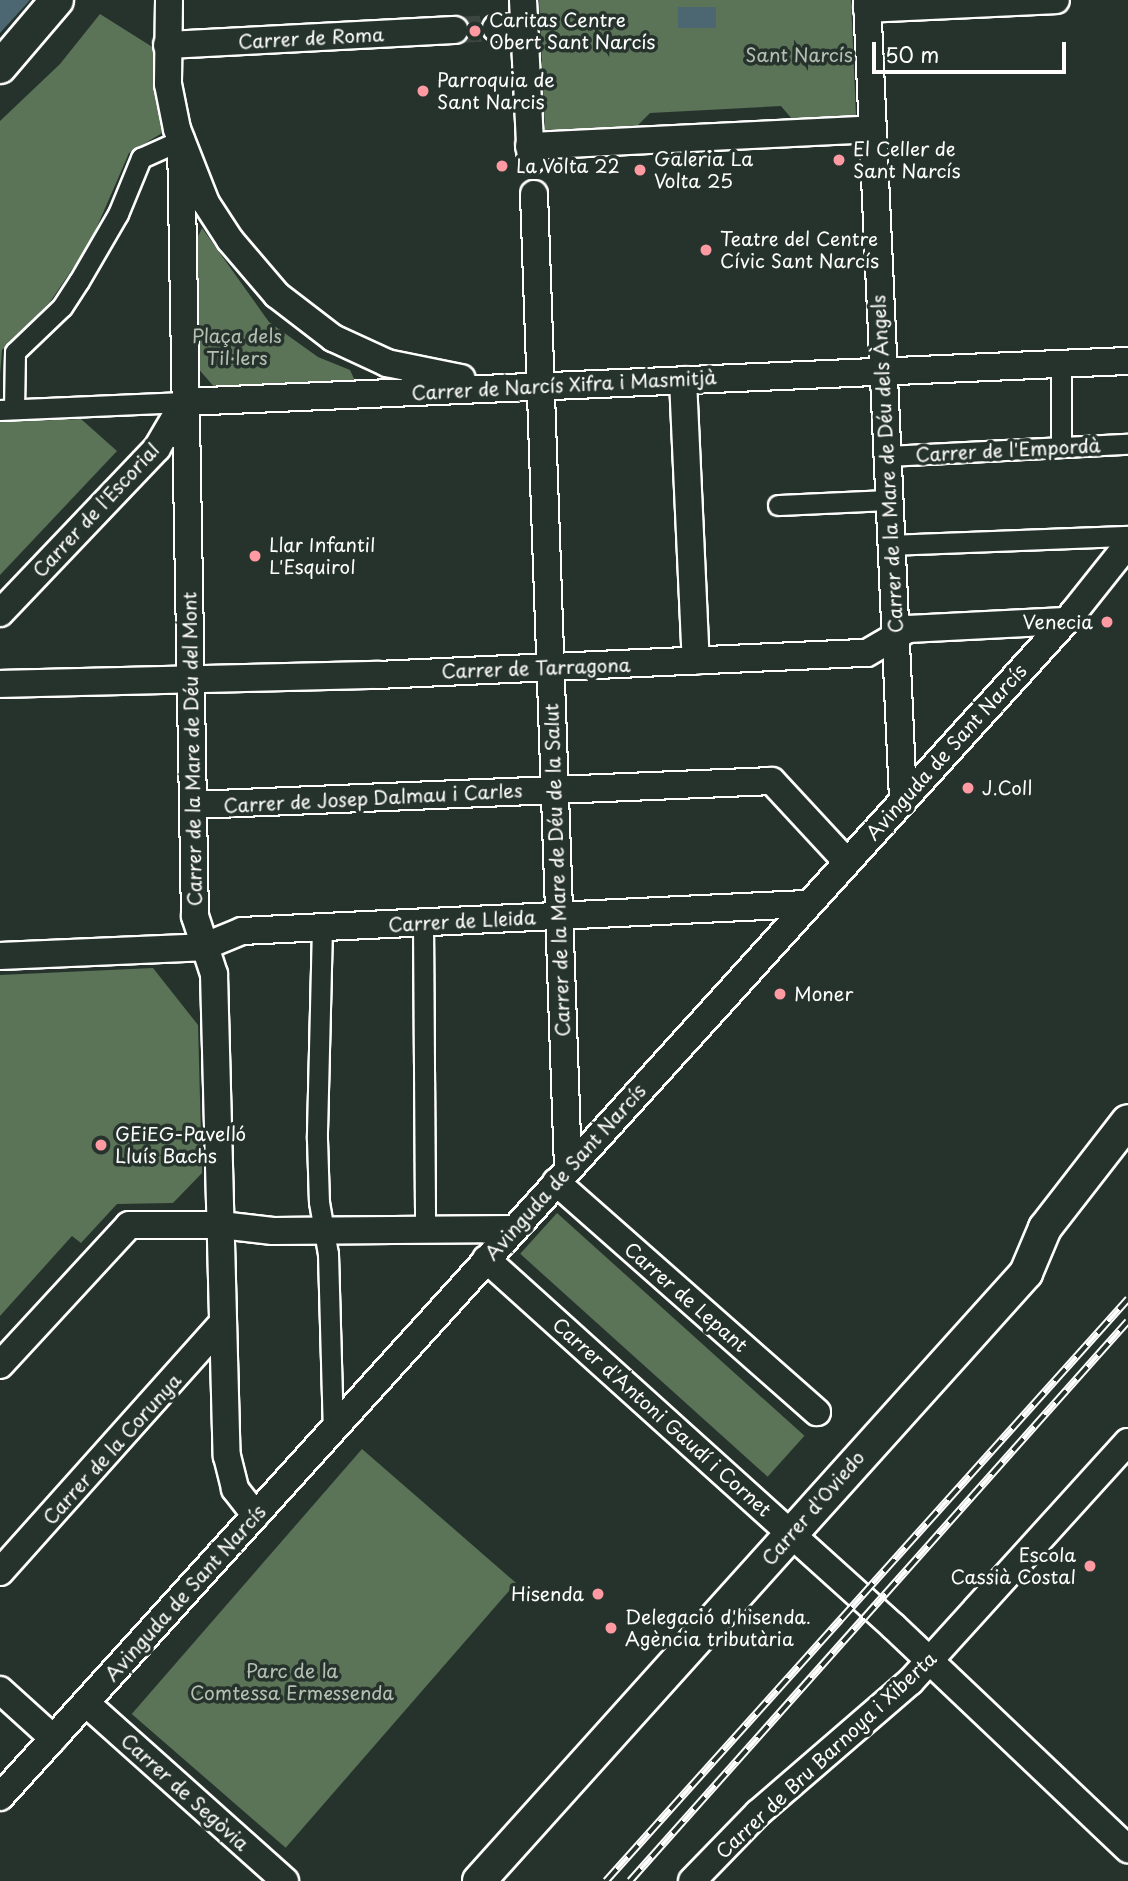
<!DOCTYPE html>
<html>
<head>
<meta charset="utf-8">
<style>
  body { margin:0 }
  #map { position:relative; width:1128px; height:1881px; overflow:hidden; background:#26332d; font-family:"Playpen Sans",sans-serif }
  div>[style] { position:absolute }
  .green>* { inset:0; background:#5b7357; transform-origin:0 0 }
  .water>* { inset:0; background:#4c6772; transform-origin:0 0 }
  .minor-tunnel>* { height:26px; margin-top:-13px; transform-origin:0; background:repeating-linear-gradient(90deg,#3c4742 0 26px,transparent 0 39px) }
  .roads { filter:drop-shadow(2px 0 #fff) drop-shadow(-2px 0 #fff) drop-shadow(0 2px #fff) drop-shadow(0 -2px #fff) }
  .pedestrian>* { height:19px; margin:-9.5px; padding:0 9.5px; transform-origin:9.5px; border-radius:9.5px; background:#26332d }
  .minor>* { height:26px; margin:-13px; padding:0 13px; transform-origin:13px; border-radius:13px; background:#26332d }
  .tertiary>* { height:32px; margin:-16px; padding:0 16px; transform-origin:16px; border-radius:16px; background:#26332d }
  .rail>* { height:8px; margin-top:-4px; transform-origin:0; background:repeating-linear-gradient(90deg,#26332d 0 16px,#fff 0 32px); box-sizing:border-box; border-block:2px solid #fff }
  .dots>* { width:19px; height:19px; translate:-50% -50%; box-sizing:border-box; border:4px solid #26332d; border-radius:50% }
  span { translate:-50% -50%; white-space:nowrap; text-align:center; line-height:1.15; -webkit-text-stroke:7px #26332d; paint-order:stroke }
  .poi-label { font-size:19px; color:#fff }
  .left { translate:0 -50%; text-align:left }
  .right { translate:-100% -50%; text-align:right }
  .street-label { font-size:19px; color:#fff }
  .park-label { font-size:19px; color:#b5c0b3 }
  .scale { position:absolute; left:872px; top:42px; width:194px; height:32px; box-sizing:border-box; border:4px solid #fff; border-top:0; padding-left:9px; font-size:21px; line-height:24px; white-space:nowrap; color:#fff; -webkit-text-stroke:5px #26332d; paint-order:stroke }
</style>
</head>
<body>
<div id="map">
  <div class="green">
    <i style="clip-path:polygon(539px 0,851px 0,856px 116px,792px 119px,781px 106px,650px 113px,637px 126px,545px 130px)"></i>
    <i style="clip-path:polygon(100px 14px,154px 48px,167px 130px,129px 153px,90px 243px,50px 302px,2px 350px,0 374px,0 121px,60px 64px)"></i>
    <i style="clip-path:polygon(202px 228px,269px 322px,318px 357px,350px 370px,357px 385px,216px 389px,196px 366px,193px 247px)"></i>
    <i style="clip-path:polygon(81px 419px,117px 451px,0 575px,0 422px)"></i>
    <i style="clip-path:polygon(153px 968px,198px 1025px,202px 1173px,173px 1203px,117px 1204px,81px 1243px,72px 1236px,0 1316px,0 975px)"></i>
    <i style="left:557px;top:1213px;width:333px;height:55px;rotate:42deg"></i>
    <i style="left:362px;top:1449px;width:204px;height:351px;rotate:41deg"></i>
  </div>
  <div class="water">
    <i style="clip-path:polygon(0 0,30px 0,0 33px)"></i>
    <i style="left:716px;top:7px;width:21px;height:38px;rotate:90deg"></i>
  </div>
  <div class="minor-tunnel">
    <i style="left:455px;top:30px;width:41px;rotate:-2.8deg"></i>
  </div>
  <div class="roads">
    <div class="pedestrian">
      <i style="left:1061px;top:364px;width:83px;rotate:90deg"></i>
      <i style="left:14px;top:409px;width:57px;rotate:-89deg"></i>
      <i style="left:15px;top:352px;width:65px;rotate:-43.8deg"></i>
      <i style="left:62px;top:307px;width:31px;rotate:-57deg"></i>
      <i style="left:79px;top:281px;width:78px;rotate:-59.8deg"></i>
      <i style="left:118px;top:214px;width:61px;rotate:-67.7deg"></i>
      <i style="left:141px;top:158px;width:44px;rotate:-24.2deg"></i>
      <i style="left:0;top:410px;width:184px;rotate:-2.5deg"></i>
      <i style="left:887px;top:456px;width:241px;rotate:-2.9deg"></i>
      <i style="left:778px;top:505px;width:111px;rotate:-2.6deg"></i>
      <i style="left:891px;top:545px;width:237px;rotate:-2.2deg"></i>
      <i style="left:423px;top:923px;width:307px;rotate:89.6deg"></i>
      <i style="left:322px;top:927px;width:212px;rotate:91.4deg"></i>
      <i style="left:317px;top:1139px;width:63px;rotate:88.2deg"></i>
      <i style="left:319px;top:1202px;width:53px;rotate:80.2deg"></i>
      <i style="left:328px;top:1254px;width:175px;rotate:88.4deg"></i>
    </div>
    <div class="minor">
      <i style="left:169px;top:0;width:84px;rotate:90.7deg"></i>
      <i style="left:168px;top:84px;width:46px;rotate:78.7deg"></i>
      <i style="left:177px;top:129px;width:79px;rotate:68.6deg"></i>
      <i style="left:206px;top:203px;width:44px;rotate:57deg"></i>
      <i style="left:230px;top:240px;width:72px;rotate:49.5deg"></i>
      <i style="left:277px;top:295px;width:71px;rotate:37.5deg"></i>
      <i style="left:333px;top:338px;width:60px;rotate:24.8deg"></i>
      <i style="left:387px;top:363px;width:76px;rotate:11.5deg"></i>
      <i style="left:523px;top:0;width:161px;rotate:87.2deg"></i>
      <i style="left:867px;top:0;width:800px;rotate:87.42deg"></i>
      <i style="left:867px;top:9px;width:189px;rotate:-2.7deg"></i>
      <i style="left:496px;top:28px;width:27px;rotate:-2deg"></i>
      <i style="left:167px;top:45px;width:288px;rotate:-3deg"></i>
      <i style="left:181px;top:140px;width:776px;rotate:88.97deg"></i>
      <i style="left:195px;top:916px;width:61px;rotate:71.9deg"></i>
      <i style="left:214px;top:974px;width:482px;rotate:88.5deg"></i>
      <i style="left:227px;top:1456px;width:34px;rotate:76deg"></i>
      <i style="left:235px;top:1489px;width:33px;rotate:52deg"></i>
      <i style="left:529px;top:146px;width:343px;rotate:-2.8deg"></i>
      <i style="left:534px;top:194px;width:976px;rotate:88deg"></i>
      <i style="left:683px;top:380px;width:281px;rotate:87.4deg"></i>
      <i style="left:184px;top:402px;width:945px;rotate:-2.49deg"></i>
      <i style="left:0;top:613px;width:228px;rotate:-46.4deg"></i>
      <i style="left:157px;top:448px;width:53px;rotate:-59.6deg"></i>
      <i style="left:0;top:684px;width:377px;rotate:-1.4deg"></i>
      <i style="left:377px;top:675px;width:490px;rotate:-2.6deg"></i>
      <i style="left:867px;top:653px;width:48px;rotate:-30.3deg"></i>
      <i style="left:908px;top:629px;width:157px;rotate:-2.9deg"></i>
      <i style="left:193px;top:805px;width:579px;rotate:-2.37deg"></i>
      <i style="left:772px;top:781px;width:109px;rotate:47.2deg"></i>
      <i style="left:0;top:956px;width:203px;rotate:-2.5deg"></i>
      <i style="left:203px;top:947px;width:42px;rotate:-22.3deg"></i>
      <i style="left:242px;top:931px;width:566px;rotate:-2.74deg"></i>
      <i style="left:556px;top:1182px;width:348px;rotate:41.4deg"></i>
      <i style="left:486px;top:1259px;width:549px;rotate:42.05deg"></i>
      <i style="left:894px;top:1627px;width:323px;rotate:43.5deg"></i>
      <i style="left:0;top:1365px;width:190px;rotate:-47.3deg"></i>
      <i style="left:129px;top:1225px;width:92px"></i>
      <i style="left:221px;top:1225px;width:52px;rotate:6.6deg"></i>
      <i style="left:273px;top:1231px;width:240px;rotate:-0.5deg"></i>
      <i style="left:0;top:1572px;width:333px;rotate:-48.2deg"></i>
      <i style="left:0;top:1690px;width:72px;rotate:42.2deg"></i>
      <i style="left:86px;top:1703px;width:267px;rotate:41.8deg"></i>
      <i style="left:0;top:1797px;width:1599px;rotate:-47.81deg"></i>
      <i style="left:1074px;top:612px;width:87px;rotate:-51.5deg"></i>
      <i style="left:692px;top:1881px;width:95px;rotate:-45.9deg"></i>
      <i style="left:758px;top:1813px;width:201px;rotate:-40.8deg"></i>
      <i style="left:910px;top:1682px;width:324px;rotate:-47.8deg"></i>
    </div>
    <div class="tertiary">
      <i style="left:0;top:67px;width:88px;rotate:-49.6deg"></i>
      <i style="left:479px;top:1881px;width:818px;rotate:-48.02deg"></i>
      <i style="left:1026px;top:1273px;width:49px;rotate:-67.1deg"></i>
      <i style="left:1045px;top:1228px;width:135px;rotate:-52.2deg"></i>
    </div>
  </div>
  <div class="rail">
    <i style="left:606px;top:1881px;width:782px;rotate:-48.11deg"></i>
    <i style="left:630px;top:1881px;width:749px;rotate:-48.35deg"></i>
  </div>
  <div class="dots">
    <i style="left:475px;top:31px;background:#ff9aa2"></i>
    <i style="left:423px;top:91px;background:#ff9aa2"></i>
    <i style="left:839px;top:160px;background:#ff9aa2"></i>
    <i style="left:502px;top:166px;background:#ff9aa2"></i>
    <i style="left:640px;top:170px;background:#ff9aa2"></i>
    <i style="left:706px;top:250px;background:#ff9aa2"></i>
    <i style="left:255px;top:556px;background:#ff9aa2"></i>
    <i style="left:1107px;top:622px;background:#ff9aa2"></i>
    <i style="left:968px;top:788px;background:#ff9aa2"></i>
    <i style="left:780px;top:994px;background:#ff9aa2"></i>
    <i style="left:101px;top:1145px;background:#ff9aa2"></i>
    <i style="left:1090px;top:1566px;background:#ff9aa2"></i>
    <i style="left:598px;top:1594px;background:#ff9aa2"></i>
    <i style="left:611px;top:1628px;background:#ff9aa2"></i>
  </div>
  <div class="poi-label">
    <span class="left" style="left:489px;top:31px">Caritas Centre<br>Obert Sant Narcís</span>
    <span class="left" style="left:437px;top:91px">Parroquia de<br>Sant Narcis</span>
    <span class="left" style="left:853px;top:160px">El Celler de<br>Sant Narcís</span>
    <span class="left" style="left:654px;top:170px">Galeria La<br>Volta 25</span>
    <span class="left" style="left:516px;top:166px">La Volta 22</span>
    <span class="left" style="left:720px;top:250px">Teatre del Centre<br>Cívic Sant Narcís</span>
    <span class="left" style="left:269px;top:556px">Llar Infantil<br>L'Esquirol</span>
    <span class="right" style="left:1093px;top:622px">Venecia</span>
    <span class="left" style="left:982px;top:788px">J.Coll</span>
    <span class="left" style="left:794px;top:994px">Moner</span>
    <span class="left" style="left:115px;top:1145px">GEiEG-Pavelló<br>Lluís Bachs</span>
    <span class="right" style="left:1076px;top:1566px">Escola<br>Cassià Costal</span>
    <span class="right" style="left:584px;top:1594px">Hisenda</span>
    <span class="left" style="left:625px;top:1628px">Delegació d'hisenda.<br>Agència tributària</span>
  </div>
  <div class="street-label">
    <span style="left:311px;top:38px;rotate:-3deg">Carrer de Roma</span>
    <span style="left:564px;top:385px;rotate:-3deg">Carrer de Narcís Xifra i Masmitjà</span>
    <span style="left:1008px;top:450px;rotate:-3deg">Carrer de l'Empordà</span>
    <span style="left:887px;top:464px;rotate:-93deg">Carrer de la Mare de Déu dels Àngels</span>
    <span style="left:96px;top:510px;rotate:-47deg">Carrer de l'Escorial</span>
    <span style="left:536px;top:668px;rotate:-2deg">Carrer de Tarragona</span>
    <span style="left:192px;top:749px;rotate:-91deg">Carrer de la Mare de Déu del Mont</span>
    <span style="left:946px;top:752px;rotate:-48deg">Avinguda de Sant Narcís</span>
    <span style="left:373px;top:798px;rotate:-3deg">Carrer de Josep Dalmau i Carles</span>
    <span style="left:557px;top:870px;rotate:-92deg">Carrer de la Mare de Déu de la Salut</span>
    <span style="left:462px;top:921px;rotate:-3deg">Carrer de Lleida</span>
    <span style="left:565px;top:1172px;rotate:-48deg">Avinguda de Sant Narcís</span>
    <span style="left:686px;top:1297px;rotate:41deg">Carrer de Lepant</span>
    <span style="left:662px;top:1417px;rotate:42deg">Carrer d'Antoni Gaudí i Cornet</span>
    <span style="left:112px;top:1449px;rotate:-48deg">Carrer de la Corunya</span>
    <span style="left:813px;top:1508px;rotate:-49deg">Carrer d'Oviedo</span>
    <span style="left:185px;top:1593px;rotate:-48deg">Avinguda de Sant Narcís</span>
    <span style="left:826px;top:1755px;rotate:-43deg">Carrer de Bru Barnoya i Xiberta</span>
    <span style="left:185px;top:1792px;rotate:42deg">Carrer de Segòvia</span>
  </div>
  <div class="park-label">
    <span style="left:799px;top:55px">Sant Narcís</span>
    <span style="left:237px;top:347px">Plaça dels<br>Til·lers</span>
    <span style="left:292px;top:1682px">Parc de la<br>Comtessa Ermessenda</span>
  </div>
  <div class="scale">50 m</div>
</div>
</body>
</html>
